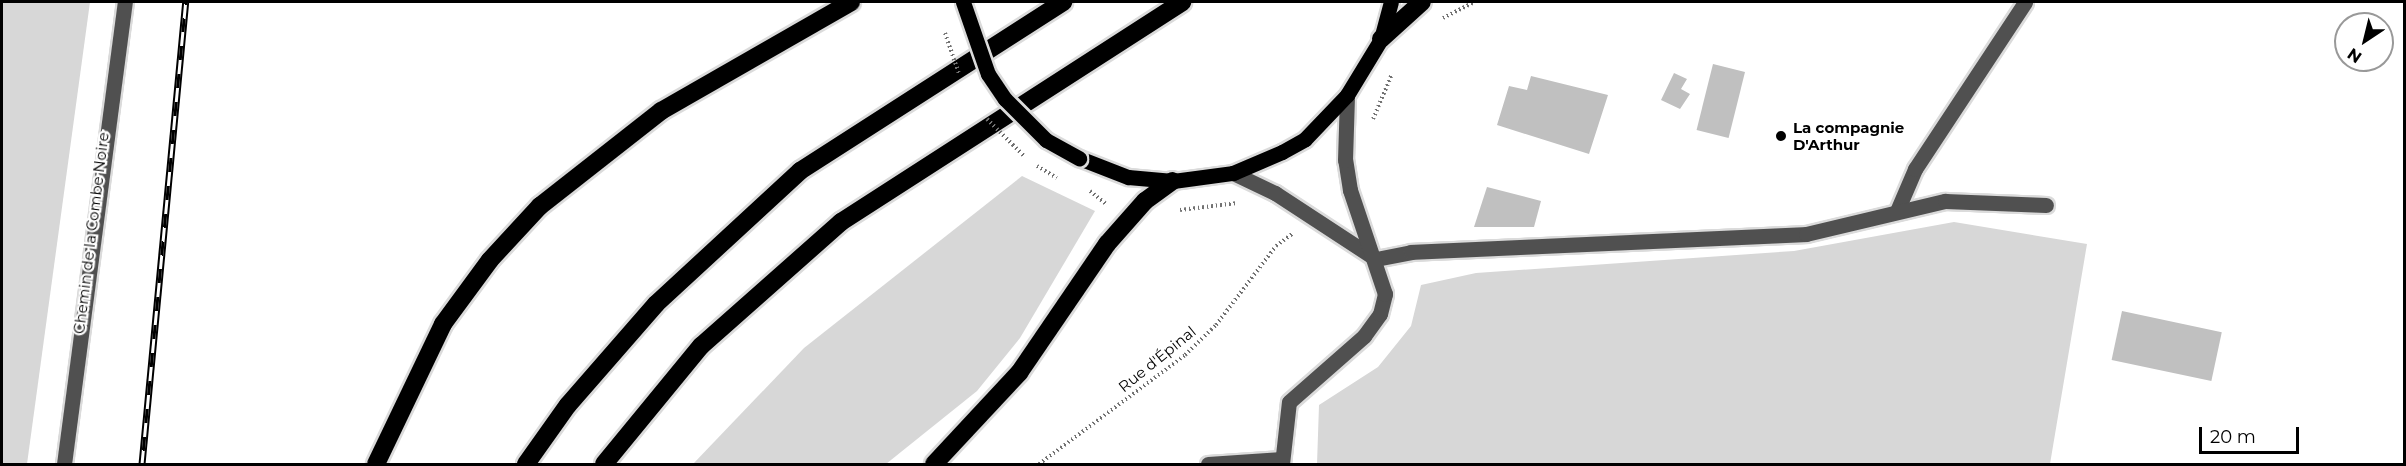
<!DOCTYPE html>
<html>
<head>
<meta charset="utf-8">
<style>
  body { margin:0 }
  #map { position:relative; width:2406px; height:466px; overflow:hidden; background:#fff; font-family:Montserrat,sans-serif }
  div>[style] { position:absolute }
  .green>* { inset:0; background:#d7d7d7 }
  .building>* { inset:0; background:#c0c0c0; transform-origin:0 0 }
  .path>* { height:4px; margin-top:-2px; transform-origin:0; background:repeating-linear-gradient(90deg,#727272 0 1.5px,transparent 0 4.5px) }
  .roads { filter:drop-shadow(2px 0 #dbdbdb) drop-shadow(-2px 0 #dbdbdb) drop-shadow(0 2px #dbdbdb) drop-shadow(0 -2px #dbdbdb) }
  .minor>* { height:15px; margin:-7.5px; padding:0 7.5px; transform-origin:7.5px; border-radius:7.5px; background:#505050 }
  .major>* { height:15px; margin:-7.5px; padding:0 7.5px; transform-origin:7.5px; border-radius:7.5px; background:#000 }
  .highway>* { height:18px; margin:-9px; padding:0 9px; transform-origin:9px; border-radius:9px; background:#000 }
  .rail>* { height:7px; margin-top:-3.5px; transform-origin:0; background:repeating-linear-gradient(90deg,#fff 0 14px,#000 0 28px); box-sizing:border-box; border-block:2px solid #000 }
  .path-bridge>* { height:4px; margin-top:-2px; transform-origin:0; background:repeating-linear-gradient(90deg,#727272 0 1.5px,transparent 0 4.5px) }
  .bridges { filter:drop-shadow(2px 0 #dbdbdb) drop-shadow(-2px 0 #dbdbdb) drop-shadow(0 2px #dbdbdb) drop-shadow(0 -2px #dbdbdb) }
  .major-bridge>* { height:15px; margin:-7.5px; padding:0 7.5px; transform-origin:7.5px; border-radius:7.5px; background:#000 }
  .dots>* { width:16px; height:16px; translate:-50% -50%; box-sizing:border-box; border:3px solid #fff; border-radius:50% }
  span { translate:-50% -50%; white-space:nowrap; text-align:center; line-height:1.15; -webkit-text-stroke:4.5px #fff; paint-order:stroke }
  .poi-label { font-size:15px; color:#000; font-weight:700 }
  .left { translate:0 -50%; text-align:left }
  .street-label { font-size:15px; color:#000 }
  .frame { position:absolute; inset:0; border:3px solid #000; pointer-events:none }
  .north { position:absolute; left:2334px; top:12px; width:60px; height:60px; box-sizing:border-box; background:#fff; border:2px solid #999; border-radius:50%; rotate:215deg; font-size:16px; font-weight:700; line-height:24px; text-align:center; color:#000 }
  .north::after { content:''; display:block; margin:auto; width:21px; height:27px; background:#000; clip-path:polygon(50% 0,100% 100%,50% 72%,0 100%) }
  .scale { position:absolute; left:2199px; top:427px; width:100px; height:27px; box-sizing:border-box; border:3px solid #000; border-top:0; padding-left:8px; font-size:18px; line-height:21px; white-space:nowrap; color:#000; -webkit-text-stroke:4px #fff; paint-order:stroke }
</style>
</head>
<body>
<div id="map">
  <div class="green">
    <i style="clip-path:polygon(2px 2px,90px 2px,27px 464px,2px 464px)"></i>
    <i style="clip-path:polygon(1022px 176px,1095px 211px,1020px 338px,977px 391px,886px 464px,693px 464px,804px 348px)"></i>
    <i style="clip-path:polygon(1954px 222px,2087px 244px,2050px 464px,1317px 464px,1319px 405px,1378px 367px,1411px 326px,1421px 285px,1476px 273px,1794px 251px)"></i>
  </div>
  <div class="building">
    <i style="left:1713px;top:64px;width:33px;height:68px;rotate:14deg"></i>
    <i style="clip-path:polygon(1674px 73px,1687px 79px,1681px 89px,1690px 94px,1680px 109px,1661px 100px)"></i>
    <i style="clip-path:polygon(1531px 76px,1608px 95px,1589px 154px,1497px 125px,1509px 86px,1527px 90px)"></i>
    <i style="clip-path:polygon(1487px 187px,1541px 201px,1534px 227px,1474px 227px)"></i>
    <i style="left:2122px;top:311px;width:102px;height:50px;rotate:12deg"></i>
  </div>
  <div class="path">
    <i style="left:1443px;top:18px;width:35px;rotate:-27deg"></i>
    <i style="left:1373px;top:119px;width:49px;rotate:-67.1deg"></i>
    <i style="left:1090px;top:191px;width:22px;rotate:39deg"></i>
    <i style="left:1180px;top:210px;width:58px;rotate:-6.9deg"></i>
    <i style="left:1039px;top:464px;width:182px;rotate:-36.7deg"></i>
    <i style="left:1185px;top:355px;width:43px;rotate:-44.1deg"></i>
    <i style="left:1216px;top:325px;width:99px;rotate:-52.8deg"></i>
    <i style="left:1276px;top:246px;width:21px;rotate:-37deg"></i>
  </div>
  <div class="roads">
    <div class="minor">
      <i style="left:1233px;top:173px;width:47px;rotate:25.5deg"></i>
      <i style="left:1275px;top:193px;width:121px;rotate:33.2deg"></i>
      <i style="left:1897px;top:211px;width:46px;rotate:-66.8deg"></i>
      <i style="left:1915px;top:169px;width:200px;rotate:-56.6deg"></i>
      <i style="left:1376px;top:259px;width:36px;rotate:-11deg"></i>
      <i style="left:1411px;top:252px;width:395px;rotate:-2.6deg"></i>
      <i style="left:1806px;top:234px;width:143px;rotate:-13.4deg"></i>
      <i style="left:1945px;top:201px;width:101px;rotate:2.3deg"></i>
      <i style="left:64px;top:464px;width:466px;rotate:-82.5deg"></i>
      <i style="left:1208px;top:464px;width:74px;rotate:-3.9deg"></i>
      <i style="left:1282px;top:464px;width:62px;rotate:-83.6deg"></i>
      <i style="left:1289px;top:402px;width:100px;rotate:-41.3deg"></i>
      <i style="left:1364px;top:336px;width:27px;rotate:-54deg"></i>
      <i style="left:1380px;top:314px;width:21px;rotate:-76deg"></i>
      <i style="left:1385px;top:294px;width:110px;rotate:-108.6deg"></i>
      <i style="left:1350px;top:190px;width:30px;rotate:-99deg"></i>
      <i style="left:1345px;top:160px;width:65px;rotate:-88.2deg"></i>
    </div>
    <div class="major">
      <i style="left:1079px;top:158px;width:53px;rotate:21.2deg"></i>
      <i style="left:1128px;top:177px;width:45px;rotate:5.1deg"></i>
      <i style="left:1173px;top:181px;width:61px;rotate:-7.6deg"></i>
      <i style="left:1233px;top:173px;width:53px;rotate:-23.2deg"></i>
      <i style="left:1282px;top:152px;width:26px;rotate:-29deg"></i>
      <i style="left:1305px;top:139px;width:61px;rotate:-46.3deg"></i>
      <i style="left:1347px;top:95px;width:66px;rotate:-58.7deg"></i>
      <i style="left:1381px;top:39px;width:38px;rotate:-75deg"></i>
    </div>
    <div class="highway">
      <i style="left:1381px;top:39px;width:55px;rotate:-42.1deg"></i>
      <i style="left:376px;top:464px;width:155px;rotate:-64.4deg"></i>
      <i style="left:443px;top:324px;width:79px;rotate:-53.7deg"></i>
      <i style="left:490px;top:260px;width:74px;rotate:-47.2deg"></i>
      <i style="left:540px;top:206px;width:154px;rotate:-38.1deg"></i>
      <i style="left:661px;top:111px;width:219px;rotate:-29.8deg"></i>
      <i style="left:526px;top:464px;width:72px;rotate:-54.6deg"></i>
      <i style="left:568px;top:405px;width:134px;rotate:-48.9deg"></i>
      <i style="left:656px;top:304px;width:196px;rotate:-42.7deg"></i>
      <i style="left:800px;top:171px;width:313px;rotate:-32.7deg"></i>
      <i style="left:604px;top:464px;width:153px;rotate:-50.6deg"></i>
      <i style="left:701px;top:346px;width:187px;rotate:-41.5deg"></i>
      <i style="left:841px;top:222px;width:406px;rotate:-32.8deg"></i>
      <i style="left:934px;top:464px;width:125px;rotate:-47deg"></i>
      <i style="left:1019px;top:373px;width:156px;rotate:-55.7deg"></i>
      <i style="left:1107px;top:244px;width:57px;rotate:-48.5deg"></i>
      <i style="left:1145px;top:201px;width:34px;rotate:-36deg"></i>
    </div>
  </div>
  <div class="rail">
    <i style="left:142px;top:464px;width:464px;rotate:-84.6deg"></i>
  </div>
  <div class="path-bridge">
    <i style="left:945px;top:33px;width:43px;rotate:71.1deg"></i>
    <i style="left:987px;top:119px;width:52px;rotate:45deg"></i>
    <i style="left:1037px;top:166px;width:23px;rotate:31deg"></i>
  </div>
  <div class="bridges">
    <div class="major-bridge">
      <i style="left:963px;top:2px;width:76px;rotate:70.9deg"></i>
      <i style="left:988px;top:74px;width:30px;rotate:56deg"></i>
      <i style="left:1005px;top:99px;width:58px;rotate:45deg"></i>
      <i style="left:1046px;top:140px;width:38px;rotate:29deg"></i>
    </div>
  </div>
  <div class="dots">
    <i style="left:1781px;top:136px;background:#000"></i>
  </div>
  <div class="poi-label">
    <span class="left" style="left:1793px;top:136px">La compagnie<br>D'Arthur</span>
  </div>
  <div class="street-label">
    <span style="left:91px;top:233px;rotate:-83deg">Chemin de la Combe Noire</span>
    <span style="left:1157px;top:359px;rotate:-39deg">Rue d'Épinal</span>
  </div>
  <div class="frame"></div>
  <div class="north">N</div>
  <div class="scale">20 m</div>
</div>
</body>
</html>
